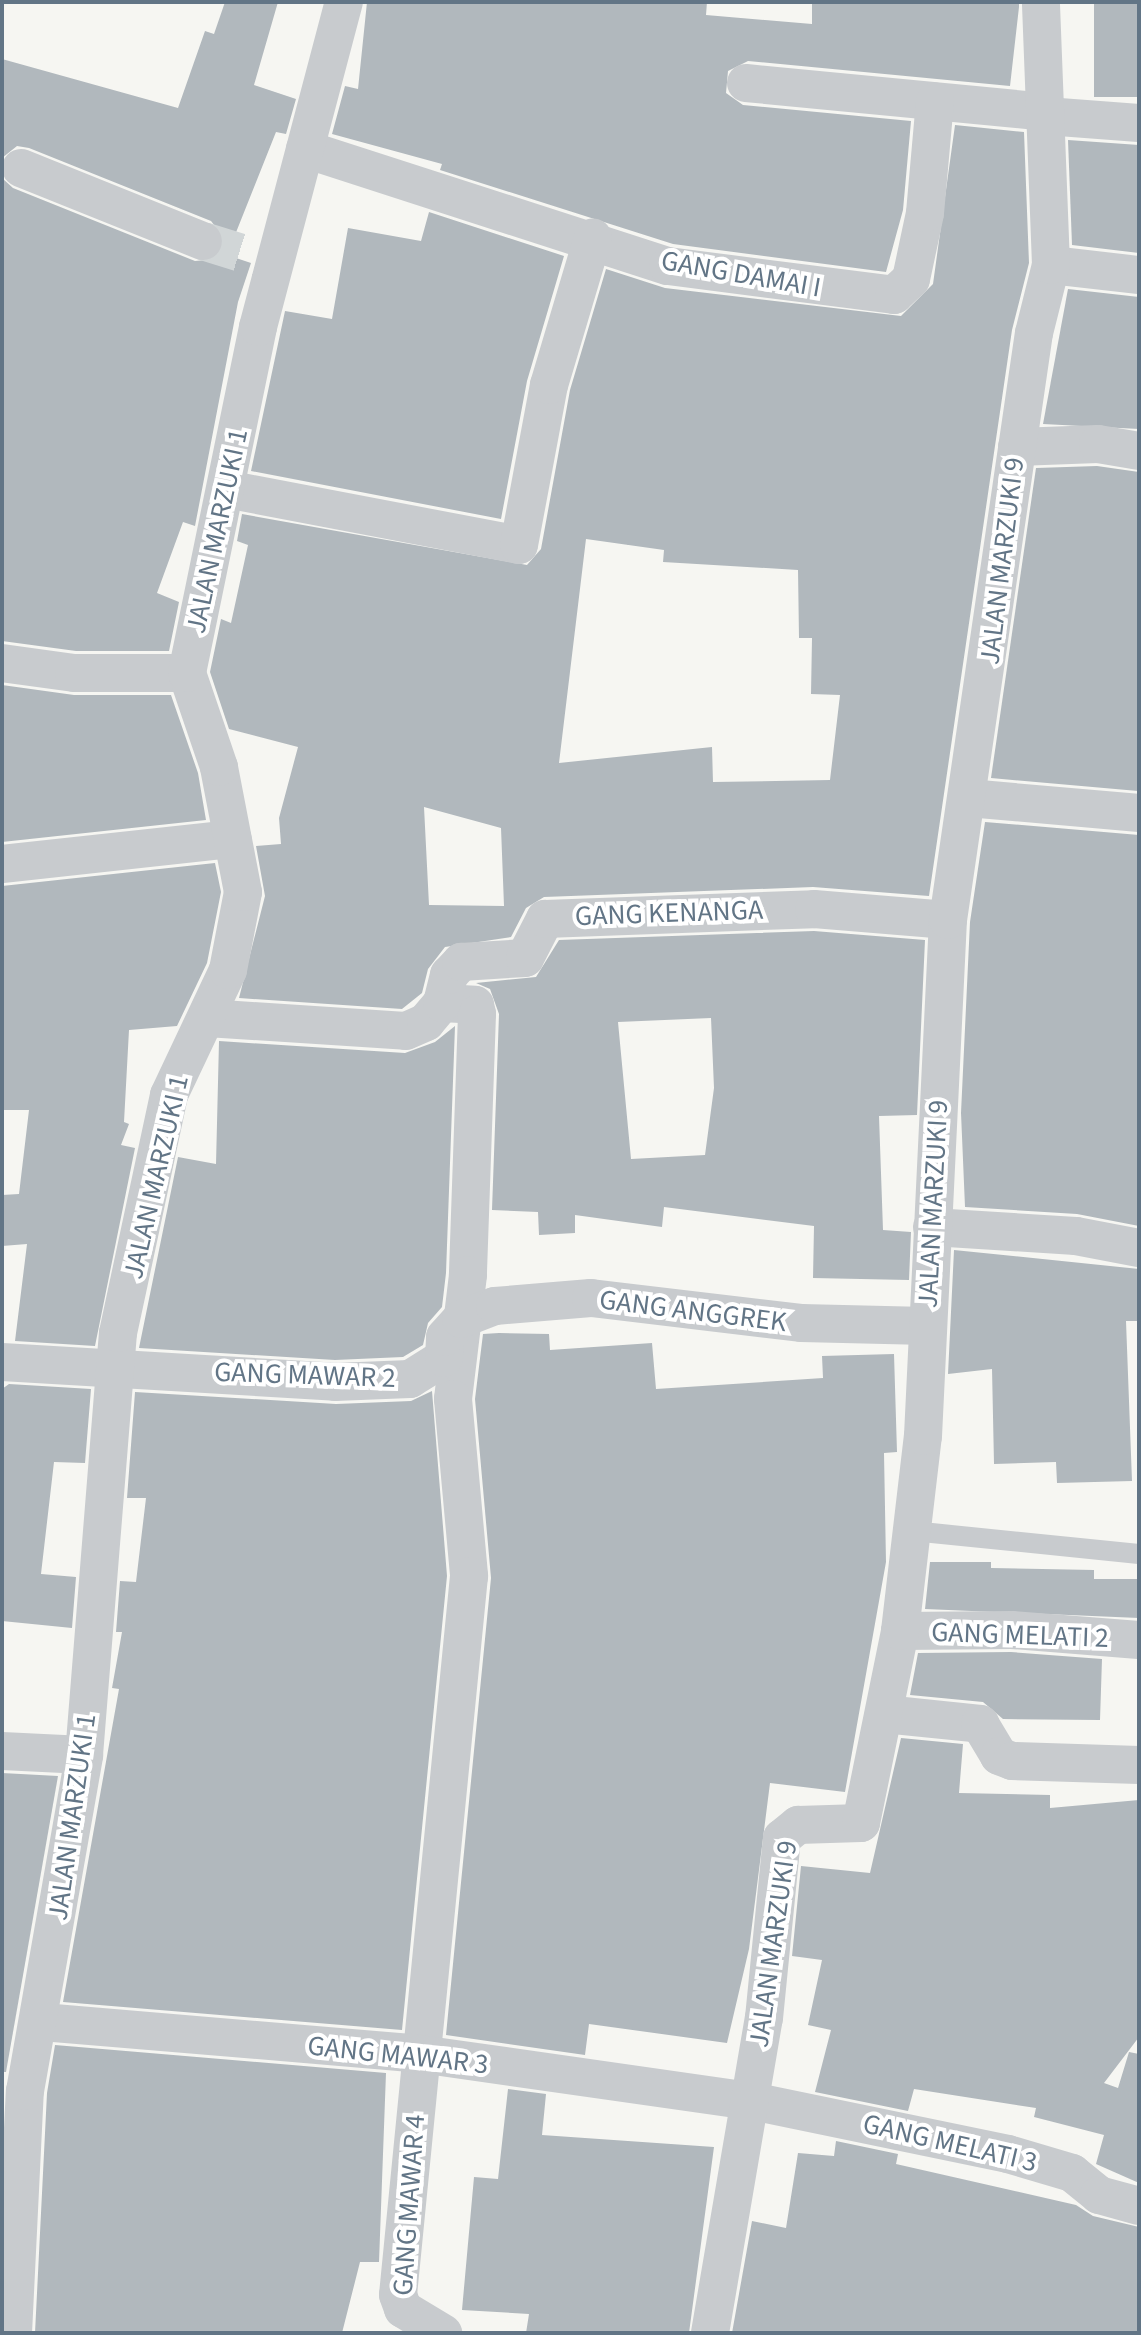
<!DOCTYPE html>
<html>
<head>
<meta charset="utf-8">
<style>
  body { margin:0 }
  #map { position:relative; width:1141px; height:2335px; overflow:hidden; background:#f6f6f2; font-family:"Source Sans 3",sans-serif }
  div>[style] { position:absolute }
  .building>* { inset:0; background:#b1b8bd; transform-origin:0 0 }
  .minor-tunnel>* { height:38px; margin-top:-19px; transform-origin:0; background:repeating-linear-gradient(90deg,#d1d6d7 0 38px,transparent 0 57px) }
  .service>* { height:20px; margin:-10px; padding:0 10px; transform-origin:10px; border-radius:10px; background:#c8cbce }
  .minor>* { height:38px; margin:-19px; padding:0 19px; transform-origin:19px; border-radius:19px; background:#c8cbce }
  span { translate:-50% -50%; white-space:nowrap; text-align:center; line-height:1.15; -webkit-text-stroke:8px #fff; paint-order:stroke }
  .street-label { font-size:28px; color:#627586 }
  .frame { position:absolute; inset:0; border:4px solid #627586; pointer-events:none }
</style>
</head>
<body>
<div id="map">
  <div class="building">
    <i style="clip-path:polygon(225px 2px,278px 2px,254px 85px,296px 99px,286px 134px,276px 132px,227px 255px,251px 263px,238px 302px,195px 526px,183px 522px,157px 593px,179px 602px,169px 651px,76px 651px,2px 641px,2px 178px,13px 188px,195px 261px,216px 259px,225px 239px,211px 221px,29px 148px,17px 146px,2px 158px,2px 59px,178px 108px,205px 31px,214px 34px)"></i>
    <i style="clip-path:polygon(367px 2px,707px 2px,706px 15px,812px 24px,812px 2px,1019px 2px,1019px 7px,1010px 86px,748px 61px,728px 71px,726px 93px,743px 105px,911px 121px,903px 210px,886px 272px,673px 244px,440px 170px,442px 164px,332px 134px,345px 86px,358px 89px)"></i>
    <i style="left:1094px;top:2px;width:45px;height:95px"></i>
    <i style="clip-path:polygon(evenodd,955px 125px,1024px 132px,1029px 263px,1012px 330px,929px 896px,813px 887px,544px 897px,526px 908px,511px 937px,445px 947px,428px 969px,422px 993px,402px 1009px,239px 998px,265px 896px,256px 846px,281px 844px,279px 818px,298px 747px,229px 729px,210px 672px,221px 619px,231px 623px,248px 545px,237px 541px,242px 514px,527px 565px,541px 549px,570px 390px,606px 269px,665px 288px,901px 316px,933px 284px,955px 125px,586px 539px,664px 550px,663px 562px,798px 570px,799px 638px,812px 638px,811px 694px,840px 695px,830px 780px,713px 782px,712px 747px,559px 763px,586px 539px,955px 125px,424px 807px,501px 828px,504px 906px,429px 905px,424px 807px)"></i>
    <i style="clip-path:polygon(1068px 140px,1139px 145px,1139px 253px,1072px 245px)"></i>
    <i style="clip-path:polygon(429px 212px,564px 256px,527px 381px,501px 519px,251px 471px,285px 311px,332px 319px,348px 228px,421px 241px)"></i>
    <i style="clip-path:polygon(1068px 289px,1139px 297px,1139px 429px,1043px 424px)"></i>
    <i style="clip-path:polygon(1097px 466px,1139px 472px,1138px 791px,991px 778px,1036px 468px)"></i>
    <i style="clip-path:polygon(2px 685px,74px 695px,171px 695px,198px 773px,206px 820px,2px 842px)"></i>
    <i style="clip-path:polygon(985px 822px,1139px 835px,1139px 1226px,1077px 1214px,965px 1207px,961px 1113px,970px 922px)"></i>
    <i style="clip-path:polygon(215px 863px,221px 892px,207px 963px,177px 1026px,129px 1030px,124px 1122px,129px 1124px,121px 1145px,135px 1148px,95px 1346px,15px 1341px,27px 1244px,2px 1246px,2px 1195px,19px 1194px,29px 1110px,2px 1110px,2px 886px)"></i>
    <i style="clip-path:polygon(evenodd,814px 931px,925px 940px,917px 1115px,879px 1116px,883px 1230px,911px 1232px,909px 1280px,813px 1278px,814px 1226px,664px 1207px,662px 1227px,575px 1215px,575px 1233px,539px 1235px,538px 1212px,492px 1210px,499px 1014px,490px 989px,476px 983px,536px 977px,559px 940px,814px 931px,711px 1018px,714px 1088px,705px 1155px,631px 1159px,618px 1022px,711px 1018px)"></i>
    <i style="clip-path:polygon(455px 1026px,446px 1273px,442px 1307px,428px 1323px,423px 1345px,403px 1357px,335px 1360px,139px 1348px,178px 1157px,216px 1164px,219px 1041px,405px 1053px,435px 1042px)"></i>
    <i style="clip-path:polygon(954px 1250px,1139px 1269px,1139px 1321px,1126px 1321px,1132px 1481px,1057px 1483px,1056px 1462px,994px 1464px,992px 1369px,948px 1374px)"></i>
    <i style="clip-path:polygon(499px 1333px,549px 1334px,550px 1350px,652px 1343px,656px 1389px,823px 1378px,822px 1356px,894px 1354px,897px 1452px,884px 1453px,886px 1562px,845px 1792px,770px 1783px,749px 1949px,727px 2043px,589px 2024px,585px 2055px,446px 2035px,491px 1578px,475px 1399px,483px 1334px)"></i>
    <i style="clip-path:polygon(9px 1384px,91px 1389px,85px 1463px,54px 1462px,41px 1574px,76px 1577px,72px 1628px,2px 1621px,2px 1389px)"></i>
    <i style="clip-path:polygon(432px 1391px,447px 1576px,402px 2030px,63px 2002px,119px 1689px,112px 1688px,122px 1632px,116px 1632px,120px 1581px,136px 1582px,146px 1498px,127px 1498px,135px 1392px,336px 1404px,411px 1401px)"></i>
    <i style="clip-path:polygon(930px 1562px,991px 1562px,991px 1568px,1094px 1570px,1094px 1579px,1139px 1579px,1139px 1618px,925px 1609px)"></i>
    <i style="clip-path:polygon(1011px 1652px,1102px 1659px,1100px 1720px,1003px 1719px,983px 1702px,910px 1695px,918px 1653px)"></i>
    <i style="clip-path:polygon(901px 1738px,963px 1744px,959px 1793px,1050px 1795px,1050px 1808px,1139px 1800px,1139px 2037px,1104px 2083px,1118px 2088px,1129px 2052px,1139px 2054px,1139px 2183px,1096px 2164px,1104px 2135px,1034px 2117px,1036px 2108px,914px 2089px,908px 2111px,815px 2092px,831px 2030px,808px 2025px,822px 1960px,792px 1956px,801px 1866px,870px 1873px)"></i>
    <i style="clip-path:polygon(2px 1773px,58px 1776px,6px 2072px,2px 2072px)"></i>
    <i style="clip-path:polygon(55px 2045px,386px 2073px,379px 2262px,360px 2262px,342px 2333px,35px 2333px,47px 2093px)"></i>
    <i style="clip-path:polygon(508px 2089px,546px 2094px,542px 2135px,714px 2147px,689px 2333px,526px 2333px,529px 2314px,462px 2310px,474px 2177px,498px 2179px)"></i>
    <i style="clip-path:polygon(836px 2141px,898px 2154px,896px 2164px,1076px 2205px,1093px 2216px,1139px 2227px,1139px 2333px,732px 2333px,752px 2221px,786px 2228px,798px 2153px,834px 2156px)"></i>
  </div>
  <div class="minor-tunnel">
    <i style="left:203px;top:241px;width:64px;rotate:17.3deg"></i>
  </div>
  <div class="service">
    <i style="left:912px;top:1531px;width:228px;rotate:5.8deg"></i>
  </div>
  <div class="minor">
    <i style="left:746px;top:83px;width:300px;rotate:5.5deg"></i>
    <i style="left:1046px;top:116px;width:93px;rotate:4.3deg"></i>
    <i style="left:305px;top:149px;width:381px;rotate:17.9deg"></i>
    <i style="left:668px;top:266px;width:228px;rotate:7.3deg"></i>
    <i style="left:894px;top:295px;width:23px;rotate:-43deg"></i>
    <i style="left:911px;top:279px;width:67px;rotate:-78deg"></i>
    <i style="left:925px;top:213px;width:112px;rotate:-84.9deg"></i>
    <i style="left:21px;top:168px;width:196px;rotate:21.9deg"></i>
    <i style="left:1051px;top:265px;width:89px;rotate:6.5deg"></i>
    <i style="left:1017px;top:447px;width:81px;rotate:-2.1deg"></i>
    <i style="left:1098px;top:444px;width:42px;rotate:9.7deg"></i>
    <i style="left:226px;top:489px;width:298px;rotate:10.8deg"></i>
    <i style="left:519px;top:545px;width:163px;rotate:-79.4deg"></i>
    <i style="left:549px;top:385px;width:154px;rotate:-73.4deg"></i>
    <i style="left:2px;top:663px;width:73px;rotate:7.9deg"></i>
    <i style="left:74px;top:673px;width:113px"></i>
    <i style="left:968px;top:798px;width:172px;rotate:5deg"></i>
    <i style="left:2px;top:864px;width:232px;rotate:-6.2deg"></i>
    <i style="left:442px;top:1003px;width:33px;rotate:3deg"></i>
    <i style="left:475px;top:1005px;width:9px;rotate:77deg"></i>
    <i style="left:477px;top:1014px;width:261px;rotate:92deg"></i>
    <i style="left:468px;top:1275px;width:125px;rotate:96.9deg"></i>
    <i style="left:453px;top:1399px;width:178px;rotate:84.8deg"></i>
    <i style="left:469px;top:1576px;width:722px;rotate:95.64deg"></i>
    <i style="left:398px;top:2295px;width:15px;rotate:70deg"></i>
    <i style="left:403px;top:2309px;width:47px;rotate:31deg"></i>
    <i style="left:207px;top:1018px;width:199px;rotate:3.7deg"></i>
    <i style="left:406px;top:1031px;width:22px;rotate:-24deg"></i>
    <i style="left:426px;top:1022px;width:25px;rotate:-50deg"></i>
    <i style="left:442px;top:1003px;width:29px;rotate:-76deg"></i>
    <i style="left:449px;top:975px;width:18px;rotate:-47deg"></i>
    <i style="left:461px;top:962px;width:64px;rotate:-3.6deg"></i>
    <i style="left:525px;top:958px;width:44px;rotate:-62.9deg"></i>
    <i style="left:545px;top:919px;width:269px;rotate:-2.1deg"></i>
    <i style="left:814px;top:909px;width:134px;rotate:4.7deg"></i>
    <i style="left:932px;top:1227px;width:144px;rotate:3.6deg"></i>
    <i style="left:1076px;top:1236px;width:64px;rotate:10.8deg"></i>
    <i style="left:2px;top:1362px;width:334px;rotate:3.4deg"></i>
    <i style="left:335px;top:1382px;width:75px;rotate:-2.3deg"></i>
    <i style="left:410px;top:1379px;width:40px;rotate:-32deg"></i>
    <i style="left:444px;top:1358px;width:21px;rotate:-87deg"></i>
    <i style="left:445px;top:1337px;width:24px;rotate:-48deg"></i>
    <i style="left:461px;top:1319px;width:36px;rotate:-21deg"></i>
    <i style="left:495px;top:1306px;width:96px;rotate:-4.8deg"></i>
    <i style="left:591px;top:1298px;width:211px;rotate:6.8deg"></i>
    <i style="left:801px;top:1323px;width:126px;rotate:1.4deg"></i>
    <i style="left:900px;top:1631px;width:112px;rotate:-0.5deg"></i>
    <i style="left:1012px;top:1630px;width:127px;rotate:4.5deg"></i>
    <i style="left:884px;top:1714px;width:97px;rotate:5.9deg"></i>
    <i style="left:980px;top:1724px;width:37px;rotate:59deg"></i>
    <i style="left:999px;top:1756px;width:14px;rotate:21deg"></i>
    <i style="left:1012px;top:1761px;width:127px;rotate:1.8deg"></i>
    <i style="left:2px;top:1751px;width:82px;rotate:2.8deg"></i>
    <i style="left:42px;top:2022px;width:379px;rotate:4.8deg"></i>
    <i style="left:420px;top:2054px;width:335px;rotate:8.1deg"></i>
    <i style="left:752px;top:2101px;width:261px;rotate:11.7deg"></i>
    <i style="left:1008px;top:2154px;width:67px;rotate:16.5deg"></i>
    <i style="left:1072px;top:2173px;width:35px;rotate:39deg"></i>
    <i style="left:1099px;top:2195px;width:41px;rotate:15.4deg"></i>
    <i style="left:13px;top:2333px;width:242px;rotate:-87.2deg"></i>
    <i style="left:25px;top:2091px;width:341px;rotate:-80deg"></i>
    <i style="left:84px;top:1755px;width:423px;rotate:-85.4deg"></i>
    <i style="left:118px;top:1333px;width:243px;rotate:-77.9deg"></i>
    <i style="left:169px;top:1095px;width:138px;rotate:-64.7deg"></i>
    <i style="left:228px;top:970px;width:79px;rotate:-79.1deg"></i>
    <i style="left:243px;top:892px;width:127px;rotate:-100.9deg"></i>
    <i style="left:219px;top:767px;width:99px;rotate:-108.8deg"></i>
    <i style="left:187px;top:673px;width:353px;rotate:-78.4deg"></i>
    <i style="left:258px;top:327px;width:336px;rotate:-75.2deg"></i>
    <i style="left:710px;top:2333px;width:320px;rotate:-80.3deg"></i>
    <i style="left:764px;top:2018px;width:181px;rotate:-84.3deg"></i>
    <i style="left:782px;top:1838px;width:21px;rotate:-39deg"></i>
    <i style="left:798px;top:1825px;width:63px;rotate:-1.8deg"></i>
    <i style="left:861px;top:1823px;width:196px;rotate:-78.5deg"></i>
    <i style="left:900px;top:1631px;width:196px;rotate:-83.3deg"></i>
    <i style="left:923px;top:1436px;width:517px;rotate:-87.23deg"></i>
    <i style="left:948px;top:920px;width:593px;rotate:-81.67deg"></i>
    <i style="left:1034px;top:333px;width:70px;rotate:-76deg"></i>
    <i style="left:1051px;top:265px;width:263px;rotate:-92.2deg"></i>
  </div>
  <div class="street-label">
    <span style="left:741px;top:274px;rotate:10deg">GANG DAMAI I</span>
    <span style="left:217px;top:531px;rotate:-78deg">JALAN MARZUKI 1</span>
    <span style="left:1002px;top:561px;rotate:-83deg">JALAN MARZUKI 9</span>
    <span style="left:669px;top:913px;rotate:-2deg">GANG KENANGA</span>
    <span style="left:156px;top:1177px;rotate:-77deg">JALAN MARZUKI 1</span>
    <span style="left:933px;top:1204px;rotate:-87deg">JALAN MARZUKI 9</span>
    <span style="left:693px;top:1311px;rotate:7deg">GANG ANGGREK</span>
    <span style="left:305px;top:1375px;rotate:2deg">GANG MAWAR 2</span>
    <span style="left:1020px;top:1635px;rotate:2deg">GANG MELATI 2</span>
    <span style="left:72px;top:1817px;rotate:-82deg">JALAN MARZUKI 1</span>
    <span style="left:773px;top:1944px;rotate:-82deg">JALAN MARZUKI 9</span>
    <span style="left:398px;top:2055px;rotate:6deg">GANG MAWAR 3</span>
    <span style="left:950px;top:2143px;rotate:13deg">GANG MELATI 3</span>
    <span style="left:409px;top:2205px;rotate:-86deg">GANG MAWAR 4</span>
  </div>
  <div class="frame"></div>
</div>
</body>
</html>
